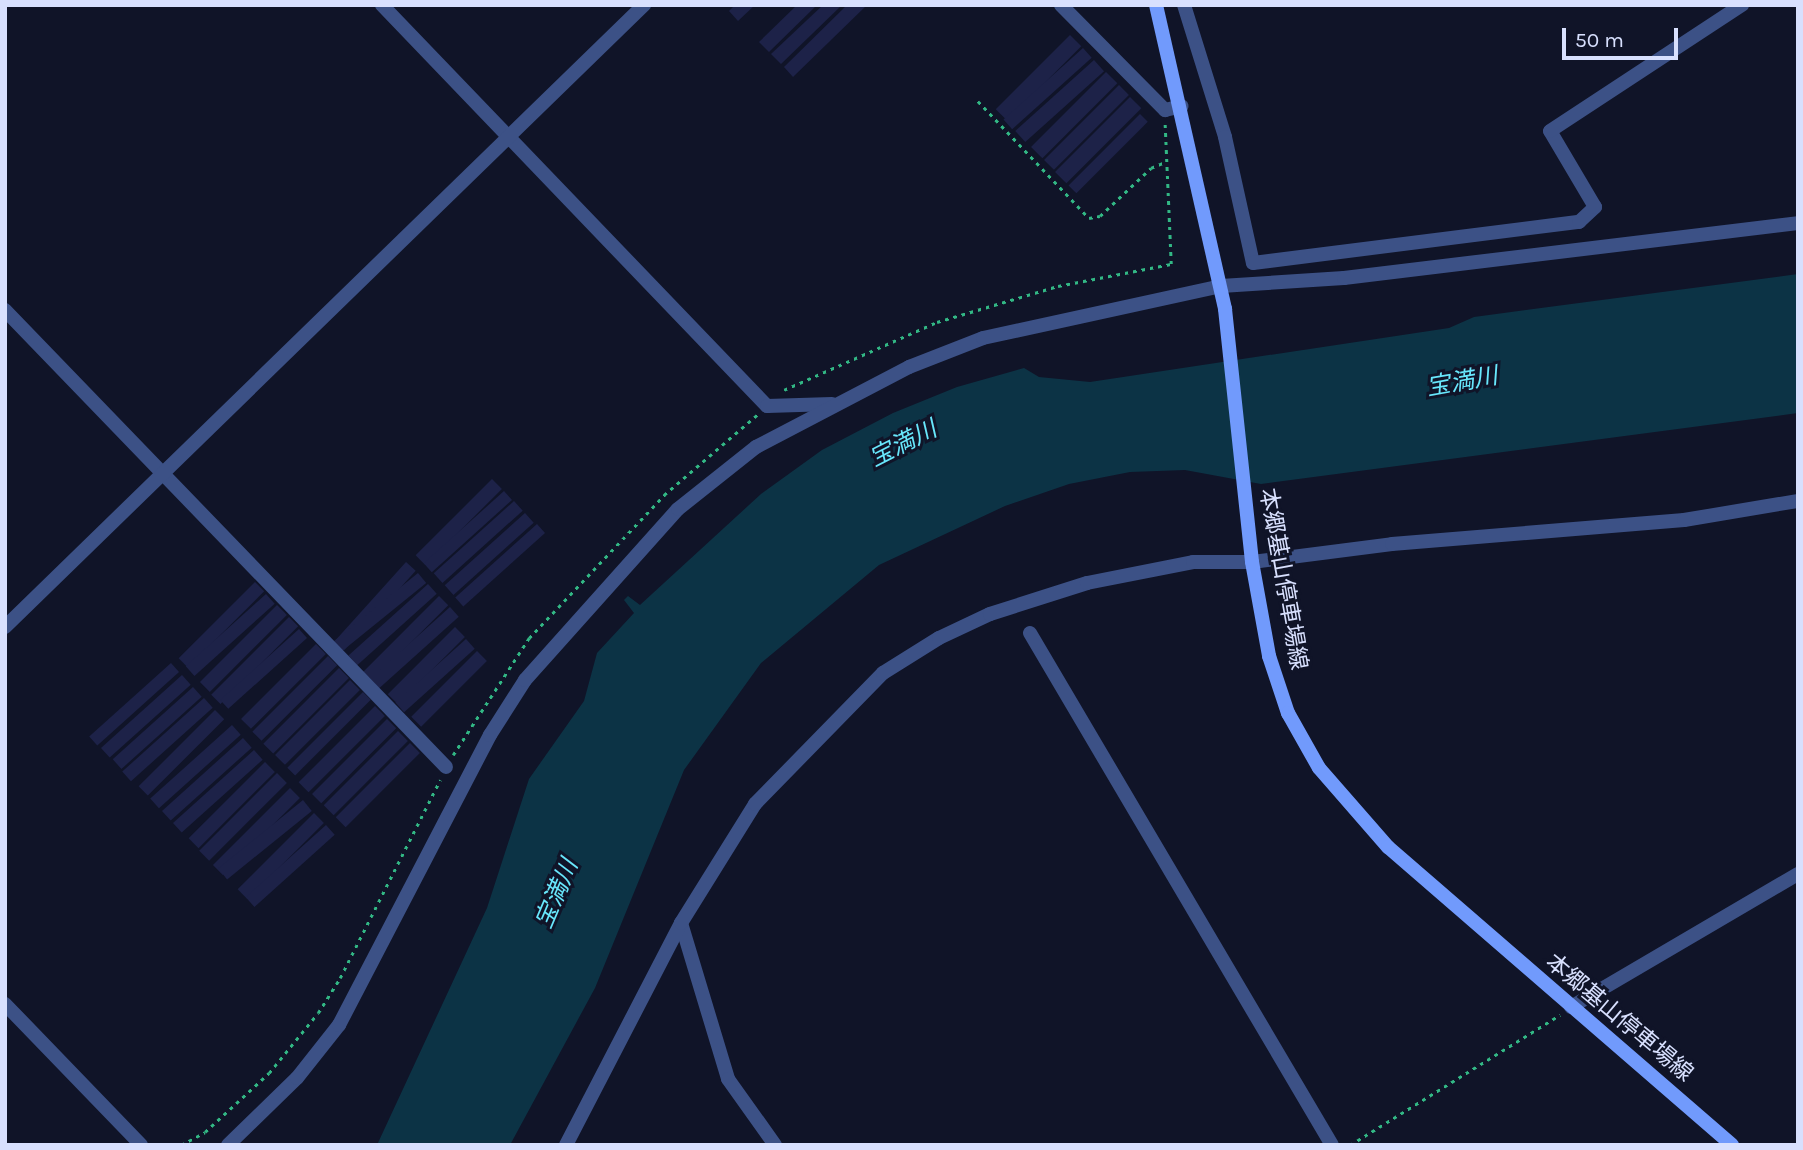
<!DOCTYPE html>
<html>
<head>
<meta charset="utf-8">
<style>
  body { margin:0 }
  #map { position:relative; width:1803px; height:1150px; overflow:hidden; background:#101428; font-family:Karla,"Noto Sans JP",sans-serif }
  div>[style] { position:absolute }
  .water>* { inset:0; background:#0c3345 }
  .building>* { inset:0; background:#1d2248; transform-origin:0 0 }
  .path>* { height:2.5px; margin-top:-1.25px; transform-origin:0; background:repeating-linear-gradient(90deg,#32b885 0 3.5px,transparent 0 8.5px) }
  .minor>* { height:14px; margin:-7px; padding:0 7px; transform-origin:7px; border-radius:7px; background:#3c5186 }
  .tertiary>* { height:14px; margin:-7px; padding:0 7px; transform-origin:7px; border-radius:7px; background:#3c5186 }
  .secondary>* { height:14px; margin:-7px; padding:0 7px; transform-origin:7px; border-radius:7px; background:#719afc }
  span { translate:-50% -50%; white-space:nowrap; text-align:center; line-height:1.15; -webkit-text-stroke:6px #101428; paint-order:stroke }
  .street-label { font-size:23px; color:#d8e0fe }
  .water-label { font-size:24px; color:#68e7fc; font-style:italic }
  .frame { position:absolute; inset:0; border:7px solid #d8e0fe; pointer-events:none }
  .scale { position:absolute; left:1562px; top:28px; width:116px; height:32px; box-sizing:border-box; border:4px solid #d8e0fe; border-top:0; padding-left:9px; font-size:21px; line-height:24px; white-space:nowrap; color:#d8e0fe; -webkit-text-stroke:5px #101428; paint-order:stroke }
</style>
</head>
<body>
<div id="map">
  <div class="water">
    <i style="clip-path:polygon(1798px 274px,1798px 413px,1261px 484px,1185px 470px,1130px 472px,1069px 484px,1005px 506px,879px 565px,761px 663px,684px 770px,595px 988px,510px 1145px,377px 1145px,487px 908px,529px 779px,584px 701px,597px 653px,634px 613px,624px 600px,628px 596px,640px 605px,761px 494px,822px 450px,893px 413px,957px 387px,1024px 368px,1039px 377px,1090px 382px,1449px 328px,1474px 317px)"></i>
  </div>
  <div class="building">
    <i style="clip-path:polygon(735px 5px,755px 5px,738px 21px,729px 11px)"></i>
    <i style="clip-path:polygon(797px 5px,817px 5px,769px 52px,759px 42px)"></i>
    <i style="clip-path:polygon(823px 5px,842px 5px,781px 64px,771px 54px)"></i>
    <i style="clip-path:polygon(847px 5px,867px 5px,793px 77px,784px 67px)"></i>
    <i style="left:1070px;top:35px;width:16px;height:105px;rotate:45deg"></i>
    <i style="left:1083px;top:48px;width:13px;height:107px;rotate:48deg"></i>
    <i style="left:1094px;top:60px;width:15px;height:106px;rotate:48deg"></i>
    <i style="left:1106px;top:72px;width:16px;height:106px;rotate:45deg"></i>
    <i style="left:1119px;top:85px;width:14px;height:106px;rotate:45deg"></i>
    <i style="left:1130px;top:97px;width:16px;height:106px;rotate:45deg"></i>
    <i style="left:1140px;top:114px;width:11px;height:101px;rotate:45deg"></i>
    <i style="left:492px;top:479px;width:14px;height:108px;rotate:45deg"></i>
    <i style="left:504px;top:491px;width:12px;height:108px;rotate:48deg"></i>
    <i style="left:514px;top:501px;width:13px;height:108px;rotate:48deg"></i>
    <i style="left:525px;top:513px;width:13px;height:108px;rotate:48deg"></i>
    <i style="left:537px;top:524px;width:12px;height:110px;rotate:48deg"></i>
    <i style="left:406px;top:562px;width:13px;height:107px;rotate:42deg"></i>
    <i style="left:418px;top:573px;width:13px;height:108px;rotate:51deg"></i>
    <i style="left:255px;top:582px;width:13px;height:108px;rotate:45deg"></i>
    <i style="left:428px;top:584px;width:13px;height:107px;rotate:48deg"></i>
    <i style="left:266px;top:594px;width:13px;height:108px;rotate:48deg"></i>
    <i style="left:439px;top:596px;width:13px;height:107px;rotate:45deg"></i>
    <i style="left:277px;top:605px;width:14px;height:109px;rotate:45deg"></i>
    <i style="left:450px;top:607px;width:13px;height:107px;rotate:48deg"></i>
    <i style="left:289px;top:617px;width:13px;height:110px;rotate:45deg"></i>
    <i style="left:455px;top:627px;width:14px;height:95px;rotate:45deg"></i>
    <i style="left:299px;top:629px;width:12px;height:106px;rotate:48deg"></i>
    <i style="left:466px;top:639px;width:13px;height:95px;rotate:48deg"></i>
    <i style="left:316px;top:644px;width:14px;height:106px;rotate:45deg"></i>
    <i style="left:477px;top:651px;width:14px;height:93px;rotate:45deg"></i>
    <i style="left:328px;top:656px;width:13px;height:107px;rotate:45deg"></i>
    <i style="left:171px;top:663px;width:12px;height:110px;rotate:48deg"></i>
    <i style="left:339px;top:668px;width:14px;height:107px;rotate:45deg"></i>
    <i style="left:182px;top:675px;width:13px;height:109px;rotate:48deg"></i>
    <i style="left:350px;top:680px;width:14px;height:106px;rotate:45deg"></i>
    <i style="left:193px;top:687px;width:13px;height:108px;rotate:48deg"></i>
    <i style="left:363px;top:692px;width:11px;height:107px;rotate:45deg"></i>
    <i style="left:204px;top:698px;width:13px;height:110px;rotate:48deg"></i>
    <i style="left:375px;top:706px;width:14px;height:108px;rotate:45deg"></i>
    <i style="left:215px;top:710px;width:13px;height:108px;rotate:45deg"></i>
    <i style="left:387px;top:719px;width:13px;height:106px;rotate:45deg"></i>
    <i style="left:232px;top:725px;width:13px;height:110px;rotate:48deg"></i>
    <i style="left:398px;top:731px;width:14px;height:105px;rotate:45deg"></i>
    <i style="left:243px;top:738px;width:13px;height:109px;rotate:48deg"></i>
    <i style="left:410px;top:743px;width:14px;height:105px;rotate:45deg"></i>
    <i style="left:254px;top:750px;width:13px;height:109px;rotate:48deg"></i>
    <i style="left:265px;top:762px;width:14px;height:108px;rotate:45deg"></i>
    <i style="left:277px;top:773px;width:14px;height:110px;rotate:45deg"></i>
    <i style="left:290px;top:788px;width:14px;height:109px;rotate:45deg"></i>
    <i style="left:303px;top:800px;width:14px;height:109px;rotate:51deg"></i>
    <i style="left:314px;top:813px;width:14px;height:108px;rotate:45deg"></i>
    <i style="left:326px;top:825px;width:13px;height:108px;rotate:48deg"></i>
  </div>
  <div class="path">
    <i style="left:978px;top:101px;width:161px;rotate:46.5deg"></i>
    <i style="left:1089px;top:218px;width:11px;rotate:-10deg"></i>
    <i style="left:1100px;top:216px;width:70px;rotate:-43.3deg"></i>
    <i style="left:1151px;top:168px;width:13px;rotate:-23deg"></i>
    <i style="left:784px;top:390px;width:167px;rotate:-24deg"></i>
    <i style="left:937px;top:322px;width:126px;rotate:-16.6deg"></i>
    <i style="left:1058px;top:286px;width:115px;rotate:-11deg"></i>
    <i style="left:1171px;top:264px;width:140px;rotate:-92.5deg"></i>
    <i style="left:453px;top:755px;width:140px;rotate:-57deg"></i>
    <i style="left:529px;top:638px;width:197px;rotate:-46.6deg"></i>
    <i style="left:664px;top:495px;width:123px;rotate:-40.7deg"></i>
    <i style="left:181px;top:1145px;width:27px;rotate:-28deg"></i>
    <i style="left:205px;top:1132px;width:87px;rotate:-42.7deg"></i>
    <i style="left:269px;top:1073px;width:77px;rotate:-50.8deg"></i>
    <i style="left:318px;top:1013px;width:41px;rotate:-57.8deg"></i>
    <i style="left:340px;top:978px;width:222px;rotate:-63.2deg"></i>
    <i style="left:1350px;top:1145px;width:247px;rotate:-31.8deg"></i>
  </div>
  <div class="minor">
    <i style="left:382px;top:5px;width:556px;rotate:46.17deg"></i>
    <i style="left:767px;top:406px;width:65px;rotate:-1.8deg"></i>
    <i style="left:1061px;top:5px;width:148px;rotate:45.3deg"></i>
    <i style="left:1165px;top:110px;width:17px;rotate:-13deg"></i>
    <i style="left:1184px;top:5px;width:138px;rotate:72.7deg"></i>
    <i style="left:1225px;top:137px;width:129px;rotate:77.5deg"></i>
    <i style="left:1253px;top:263px;width:329px;rotate:-7.2deg"></i>
    <i style="left:1579px;top:222px;width:22px;rotate:-43deg"></i>
    <i style="left:1595px;top:207px;width:88px;rotate:-120.6deg"></i>
    <i style="left:1550px;top:131px;width:230px;rotate:-33.3deg"></i>
    <i style="left:5px;top:310px;width:635px;rotate:46.02deg"></i>
    <i style="left:5px;top:627px;width:892px;rotate:-44.23deg"></i>
    <i style="left:1030px;top:633px;width:594px;rotate:59.47deg"></i>
    <i style="left:681px;top:923px;width:163px;rotate:73.2deg"></i>
    <i style="left:728px;top:1079px;width:81px;rotate:54.5deg"></i>
    <i style="left:5px;top:1004px;width:196px;rotate:46deg"></i>
    <i style="left:1571px;top:1007px;width:263px;rotate:-30.4deg"></i>
    <i style="left:228px;top:1145px;width:96px;rotate:-44.2deg"></i>
    <i style="left:297px;top:1078px;width:68px;rotate:-51.6deg"></i>
    <i style="left:339px;top:1025px;width:327px;rotate:-62.5deg"></i>
    <i style="left:490px;top:735px;width:65px;rotate:-57.5deg"></i>
    <i style="left:525px;top:680px;width:229px;rotate:-48.2deg"></i>
    <i style="left:678px;top:509px;width:100px;rotate:-38.5deg"></i>
    <i style="left:756px;top:447px;width:173px;rotate:-27.6deg"></i>
    <i style="left:909px;top:367px;width:79px;rotate:-21.4deg"></i>
    <i style="left:983px;top:338px;width:244px;rotate:-12.3deg"></i>
    <i style="left:1221px;top:286px;width:123px;rotate:-3.7deg"></i>
    <i style="left:1344px;top:278px;width:457px;rotate:-6.9deg"></i>
    <i style="left:566px;top:1145px;width:250px;rotate:-62.6deg"></i>
    <i style="left:681px;top:923px;width:140px;rotate:-58.1deg"></i>
    <i style="left:755px;top:804px;width:183px;rotate:-45.7deg"></i>
    <i style="left:883px;top:673px;width:66px;rotate:-32deg"></i>
    <i style="left:939px;top:638px;width:56px;rotate:-25.2deg"></i>
    <i style="left:990px;top:614px;width:102px;rotate:-17.7deg"></i>
    <i style="left:1087px;top:583px;width:108px;rotate:-11.2deg"></i>
    <i style="left:1193px;top:562px;width:59px"></i>
    <i style="left:1252px;top:562px;width:141px;rotate:-7.3deg"></i>
  </div>
  <div class="tertiary">
    <i style="left:1392px;top:544px;width:293px;rotate:-4.7deg"></i>
    <i style="left:1684px;top:520px;width:116px;rotate:-9.5deg"></i>
  </div>
  <div class="secondary">
    <i style="left:1156px;top:5px;width:312px;rotate:77.2deg"></i>
    <i style="left:1225px;top:309px;width:254px;rotate:83.9deg"></i>
    <i style="left:1252px;top:562px;width:96px;rotate:79.7deg"></i>
    <i style="left:1269px;top:656px;width:60px;rotate:71.6deg"></i>
    <i style="left:1288px;top:713px;width:63px;rotate:60.6deg"></i>
    <i style="left:1319px;top:768px;width:105px;rotate:48.9deg"></i>
    <i style="left:1388px;top:847px;width:455px;rotate:40.9deg"></i>
  </div>
  <div class="street-label">
    <span style="left:1283px;top:579px;rotate:80deg">本郷基山停車場線</span>
    <span style="left:1619px;top:1018px;rotate:40deg">本郷基山停車場線</span>
  </div>
  <div class="water-label">
    <span style="left:1462px;top:382px;rotate:-10deg">宝満川</span>
    <span style="left:903px;top:444px;rotate:-27deg">宝満川</span>
    <span style="left:557px;top:894px;rotate:-67deg">宝満川</span>
  </div>
  <div class="frame"></div>
  <div class="scale">50 m</div>
</div>
</body>
</html>
